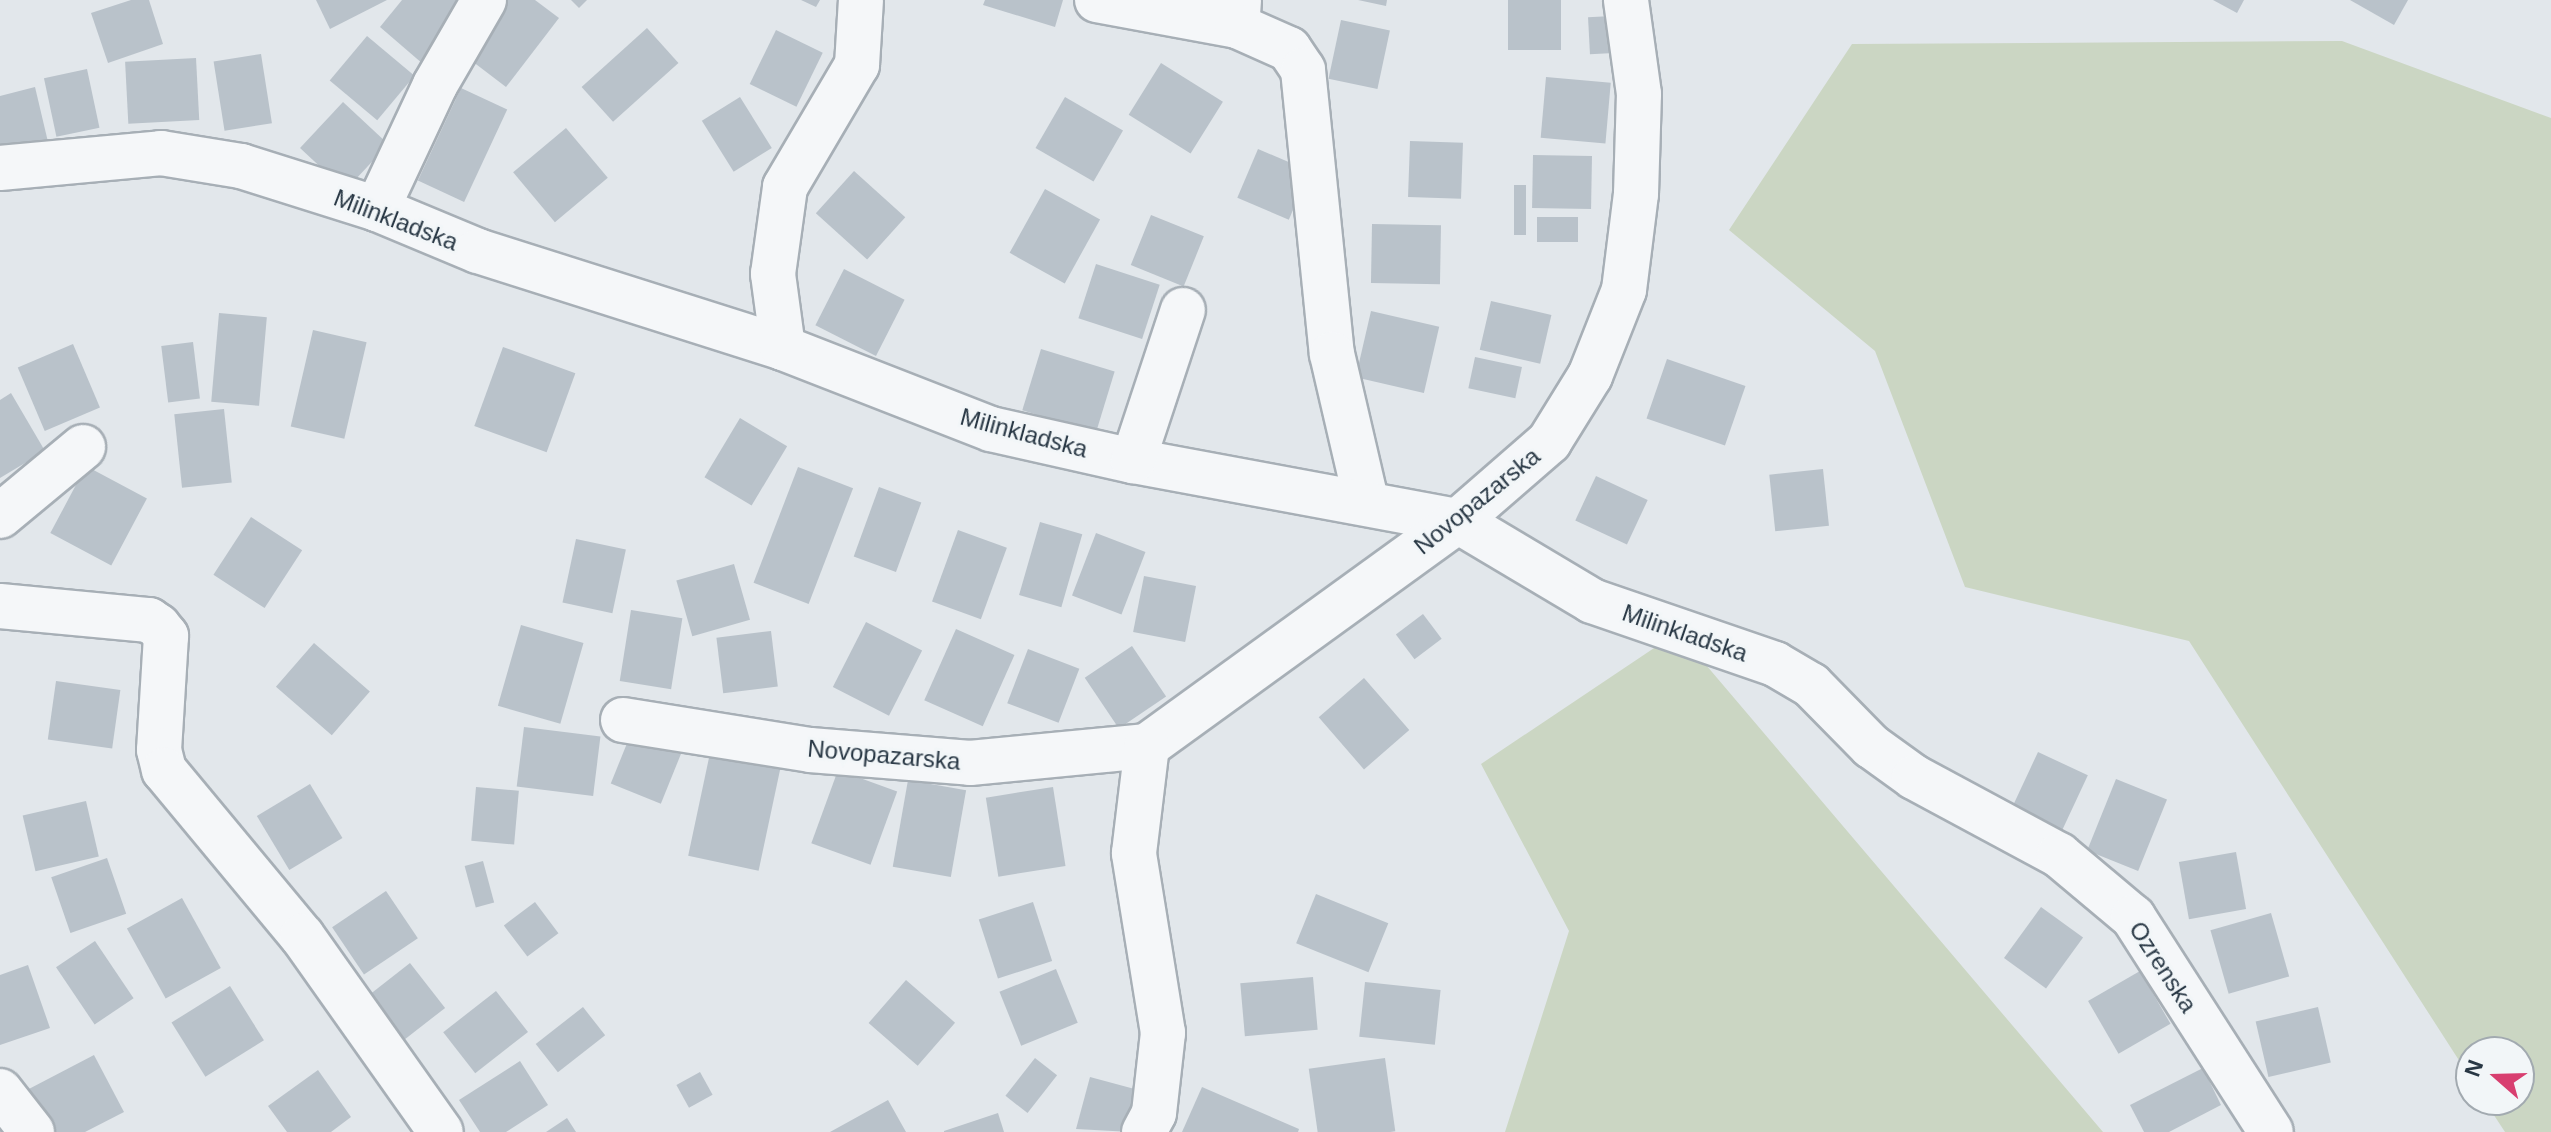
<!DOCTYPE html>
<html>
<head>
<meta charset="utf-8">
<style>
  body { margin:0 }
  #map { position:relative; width:2551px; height:1132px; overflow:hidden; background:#e2e7eb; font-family:Arial,sans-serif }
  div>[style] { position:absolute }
  .green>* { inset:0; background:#cbd6c3 }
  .building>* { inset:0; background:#b9c2ca; transform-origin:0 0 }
  .roads { filter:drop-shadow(2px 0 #a7afb6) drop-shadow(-2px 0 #a7afb6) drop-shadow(0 2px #a7afb6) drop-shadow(0 -2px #a7afb6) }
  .street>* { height:44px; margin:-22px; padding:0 22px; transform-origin:22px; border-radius:22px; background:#f5f7f9 }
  span { translate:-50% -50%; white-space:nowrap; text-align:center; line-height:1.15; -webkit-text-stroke:6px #f2f6f8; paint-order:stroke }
  .street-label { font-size:24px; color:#293845 }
  .north { position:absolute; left:2455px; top:1036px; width:80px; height:80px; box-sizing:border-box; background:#f2f6f8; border:2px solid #a2aab0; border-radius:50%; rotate:290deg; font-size:22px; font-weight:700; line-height:32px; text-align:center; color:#293845 }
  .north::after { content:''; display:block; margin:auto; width:28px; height:36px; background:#d83f70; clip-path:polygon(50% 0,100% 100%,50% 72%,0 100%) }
</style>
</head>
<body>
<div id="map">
  <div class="green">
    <i style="clip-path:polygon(2342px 41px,2551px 118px,2551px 1132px,2505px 1132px,2484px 1100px,2519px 1100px,2519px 1052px,2471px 1052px,2471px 1079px,2189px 641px,1965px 587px,1875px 351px,1729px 230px,1852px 44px)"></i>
    <i style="clip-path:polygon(1678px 632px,2103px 1132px,1505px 1132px,1569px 931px,1481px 764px)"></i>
  </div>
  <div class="building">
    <i style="clip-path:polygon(131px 0,149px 0,163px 44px,108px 63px,91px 13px)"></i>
    <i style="clip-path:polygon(316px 0,387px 0,330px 29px)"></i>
    <i style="clip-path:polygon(402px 0,461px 0,423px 64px,380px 27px)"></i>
    <i style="clip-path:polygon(506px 0,535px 0,559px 18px,506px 87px,464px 55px)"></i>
    <i style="clip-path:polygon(571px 0,587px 0,579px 8px)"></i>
    <i style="clip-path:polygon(801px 0,820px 0,816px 7px)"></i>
    <i style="clip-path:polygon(985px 0,1063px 0,1055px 27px,983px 5px)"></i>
    <i style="clip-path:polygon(1358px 0,1387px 0,1386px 6px)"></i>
    <i style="left:1508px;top:0;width:53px;height:50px"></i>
    <i style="clip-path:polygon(2213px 0,2244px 0,2237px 13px)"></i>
    <i style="clip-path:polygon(2350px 0,2408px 0,2394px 25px)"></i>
    <i style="left:1612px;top:16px;width:37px;height:24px;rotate:87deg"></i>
    <i style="left:1341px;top:20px;width:50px;height:60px;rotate:12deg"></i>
    <i style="left:647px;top:28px;width:47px;height:88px;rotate:48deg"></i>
    <i style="left:776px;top:30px;width:52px;height:60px;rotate:26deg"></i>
    <i style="left:367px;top:36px;width:62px;height:58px;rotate:40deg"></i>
    <i style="left:261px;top:54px;width:70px;height:48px;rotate:81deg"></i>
    <i style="left:196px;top:58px;width:62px;height:71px;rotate:87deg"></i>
    <i style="left:1161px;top:63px;width:73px;height:61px;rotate:32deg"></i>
    <i style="left:87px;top:69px;width:60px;height:44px;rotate:78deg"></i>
    <i style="left:1546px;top:77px;width:65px;height:61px;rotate:5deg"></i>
    <i style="clip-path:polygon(35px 87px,48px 142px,0 154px,0 96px)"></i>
    <i style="left:461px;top:88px;width:51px;height:102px;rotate:25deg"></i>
    <i style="left:740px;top:97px;width:60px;height:45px;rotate:58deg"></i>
    <i style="left:1065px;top:97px;width:67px;height:59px;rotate:30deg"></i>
    <i style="left:343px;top:102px;width:62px;height:63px;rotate:43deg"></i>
    <i style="left:566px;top:128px;width:65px;height:69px;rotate:50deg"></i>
    <i style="left:1410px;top:141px;width:53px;height:56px;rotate:2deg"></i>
    <i style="left:1258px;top:149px;width:56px;height:53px;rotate:23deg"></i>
    <i style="left:1533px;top:155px;width:59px;height:53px;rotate:1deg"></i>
    <i style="left:854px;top:171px;width:69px;height:57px;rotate:42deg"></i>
    <i style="left:1514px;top:185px;width:12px;height:50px"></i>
    <i style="left:1045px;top:189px;width:63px;height:73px;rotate:29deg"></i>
    <i style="left:1151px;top:215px;width:57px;height:54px;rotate:22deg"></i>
    <i style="left:1578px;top:217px;width:25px;height:41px;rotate:90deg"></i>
    <i style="left:1372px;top:224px;width:69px;height:59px;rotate:1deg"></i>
    <i style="left:1096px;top:264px;width:67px;height:57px;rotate:18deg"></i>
    <i style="left:844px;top:269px;width:68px;height:63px;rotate:27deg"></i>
    <i style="left:1491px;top:301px;width:62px;height:50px;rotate:13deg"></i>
    <i style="left:1371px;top:311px;width:70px;height:68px;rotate:13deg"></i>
    <i style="left:219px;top:313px;width:48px;height:89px;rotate:5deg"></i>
    <i style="left:313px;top:330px;width:55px;height:99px;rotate:13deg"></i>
    <i style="left:193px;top:342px;width:57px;height:32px;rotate:83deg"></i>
    <i style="left:73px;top:344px;width:69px;height:60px;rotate:67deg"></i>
    <i style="left:503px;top:347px;width:77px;height:84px;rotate:20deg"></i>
    <i style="left:1041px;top:349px;width:77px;height:64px;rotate:17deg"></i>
    <i style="left:1475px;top:357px;width:48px;height:32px;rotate:12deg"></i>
    <i style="left:1667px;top:359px;width:83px;height:63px;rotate:19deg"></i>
    <i style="clip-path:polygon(11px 393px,45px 451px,0 478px,0 400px)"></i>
    <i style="left:224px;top:409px;width:74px;height:50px;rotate:84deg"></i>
    <i style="left:740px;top:418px;width:55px;height:69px;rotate:31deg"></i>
    <i style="left:86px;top:466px;width:69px;height:76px;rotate:28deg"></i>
    <i style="left:798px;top:467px;width:59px;height:124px;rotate:21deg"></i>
    <i style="left:1823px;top:469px;width:57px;height:54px;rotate:84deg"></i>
    <i style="left:1596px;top:476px;width:57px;height:49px;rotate:25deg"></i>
    <i style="left:879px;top:487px;width:45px;height:74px;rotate:20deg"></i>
    <i style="left:251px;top:517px;width:61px;height:69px;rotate:33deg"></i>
    <i style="left:1040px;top:522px;width:44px;height:76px;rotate:16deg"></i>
    <i style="left:958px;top:530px;width:52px;height:76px;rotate:20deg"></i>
    <i style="left:1096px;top:533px;width:53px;height:67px;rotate:21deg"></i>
    <i style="left:576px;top:539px;width:51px;height:65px;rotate:12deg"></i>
    <i style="left:734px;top:564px;width:58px;height:60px;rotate:74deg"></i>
    <i style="left:1144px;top:576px;width:53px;height:57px;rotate:11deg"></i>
    <i style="left:631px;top:610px;width:52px;height:72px;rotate:9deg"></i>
    <i style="left:1423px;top:614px;width:31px;height:34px;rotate:53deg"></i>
    <i style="left:866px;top:622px;width:63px;height:73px;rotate:27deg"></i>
    <i style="left:521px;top:625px;width:65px;height:84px;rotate:16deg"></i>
    <i style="left:956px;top:629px;width:64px;height:78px;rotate:24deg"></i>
    <i style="left:771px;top:631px;width:56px;height:55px;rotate:83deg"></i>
    <i style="left:314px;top:643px;width:74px;height:58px;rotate:41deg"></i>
    <i style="left:1132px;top:646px;width:61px;height:57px;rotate:56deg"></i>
    <i style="left:1028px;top:649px;width:55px;height:58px;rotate:21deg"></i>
    <i style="left:1364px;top:678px;width:69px;height:60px;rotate:49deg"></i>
    <i style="left:56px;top:681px;width:65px;height:59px;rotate:8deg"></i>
    <i style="left:634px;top:726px;width:54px;height:62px;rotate:22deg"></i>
    <i style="left:524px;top:727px;width:77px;height:60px;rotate:7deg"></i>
    <i style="left:2038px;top:752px;width:55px;height:63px;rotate:25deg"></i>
    <i style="left:710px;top:753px;width:72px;height:105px;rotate:12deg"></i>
    <i style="left:838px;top:770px;width:63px;height:78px;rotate:20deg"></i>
    <i style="left:2116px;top:779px;width:55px;height:77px;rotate:22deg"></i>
    <i style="left:908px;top:780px;width:59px;height:88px;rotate:10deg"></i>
    <i style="left:310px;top:784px;width:63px;height:62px;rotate:59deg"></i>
    <i style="left:476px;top:787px;width:43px;height:54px;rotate:5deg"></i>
    <i style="left:1053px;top:787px;width:80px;height:68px;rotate:81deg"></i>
    <i style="left:86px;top:801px;width:57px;height:65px;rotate:77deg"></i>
    <i style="left:2236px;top:852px;width:58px;height:58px;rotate:80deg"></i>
    <i style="left:107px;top:858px;width:59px;height:59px;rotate:71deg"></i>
    <i style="left:483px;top:861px;width:43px;height:19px;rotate:75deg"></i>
    <i style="left:386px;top:891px;width:57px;height:65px;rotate:56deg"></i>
    <i style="left:1316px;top:894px;width:78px;height:53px;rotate:22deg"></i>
    <i style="left:182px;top:898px;width:80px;height:63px;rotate:61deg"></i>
    <i style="left:535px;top:902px;width:39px;height:39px;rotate:53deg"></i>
    <i style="left:1033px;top:902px;width:62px;height:57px;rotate:72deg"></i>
    <i style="left:2041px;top:907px;width:52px;height:63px;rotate:36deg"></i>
    <i style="left:2271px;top:913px;width:66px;height:63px;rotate:74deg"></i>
    <i style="left:95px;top:941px;width:69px;height:47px;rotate:56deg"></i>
    <i style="left:410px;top:963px;width:57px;height:62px;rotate:52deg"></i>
    <i style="clip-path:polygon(28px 965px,50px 1028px,0 1045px,0 975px)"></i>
    <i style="left:1056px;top:969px;width:58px;height:61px;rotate:68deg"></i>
    <i style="left:2140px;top:971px;width:61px;height:60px;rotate:60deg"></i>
    <i style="left:1313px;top:977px;width:53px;height:73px;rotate:85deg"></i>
    <i style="left:906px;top:980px;width:65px;height:57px;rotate:41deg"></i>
    <i style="left:1365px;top:982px;width:76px;height:55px;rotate:6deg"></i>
    <i style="left:230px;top:986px;width:64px;height:69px;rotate:58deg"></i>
    <i style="left:496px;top:991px;width:52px;height:67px;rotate:52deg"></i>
    <i style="left:583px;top:1007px;width:36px;height:60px;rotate:52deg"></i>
    <i style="left:2318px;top:1007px;width:57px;height:64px;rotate:77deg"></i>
    <i style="clip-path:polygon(94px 1055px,124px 1112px,85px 1132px,46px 1132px,25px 1091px)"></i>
    <i style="left:1035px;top:1058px;width:28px;height:48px;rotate:38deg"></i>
    <i style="left:1385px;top:1058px;width:74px;height:77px;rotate:82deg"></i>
    <i style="clip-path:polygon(520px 1061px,548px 1105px,506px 1132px,480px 1132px,459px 1100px)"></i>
    <i style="clip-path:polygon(2203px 1068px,2221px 1105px,2169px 1132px,2144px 1132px,2130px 1105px)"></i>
    <i style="clip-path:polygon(318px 1070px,351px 1117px,331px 1132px,287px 1132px,268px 1106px)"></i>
    <i style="left:700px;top:1072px;width:26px;height:27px;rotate:61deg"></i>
    <i style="clip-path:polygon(1090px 1077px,1142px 1091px,1131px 1132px,1076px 1129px)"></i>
    <i style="clip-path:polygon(1202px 1087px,1299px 1129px,1298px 1132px,1182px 1132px)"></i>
    <i style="clip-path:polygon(888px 1100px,906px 1132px,830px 1132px)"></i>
    <i style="clip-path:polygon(998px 1113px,1004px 1132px,944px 1132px,944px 1131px)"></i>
    <i style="clip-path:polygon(567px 1118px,576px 1132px,546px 1132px)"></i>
  </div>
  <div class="roads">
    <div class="street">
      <i style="left:1097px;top:0;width:142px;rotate:10.5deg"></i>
      <i style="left:1239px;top:0;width:26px;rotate:94deg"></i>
      <i style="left:1237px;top:26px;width:57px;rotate:23.9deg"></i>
      <i style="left:1289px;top:49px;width:25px;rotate:56deg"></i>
      <i style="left:1303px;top:70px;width:285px;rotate:84.2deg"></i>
      <i style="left:1332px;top:354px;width:150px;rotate:76.9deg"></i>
      <i style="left:0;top:168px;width:162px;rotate:-5.3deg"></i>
      <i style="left:161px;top:153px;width:81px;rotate:9.2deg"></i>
      <i style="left:241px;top:166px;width:143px;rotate:17.5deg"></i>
      <i style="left:377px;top:209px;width:109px;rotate:22.6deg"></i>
      <i style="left:478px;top:251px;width:320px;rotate:17.6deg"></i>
      <i style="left:783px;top:348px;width:223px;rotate:21.3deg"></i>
      <i style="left:991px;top:429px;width:146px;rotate:12.7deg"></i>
      <i style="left:1133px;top:461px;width:330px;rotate:10.5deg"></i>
      <i style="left:1458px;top:521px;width:156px;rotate:30.8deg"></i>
      <i style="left:1592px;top:601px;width:194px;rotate:19deg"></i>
      <i style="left:1775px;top:664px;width:42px;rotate:30.3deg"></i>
      <i style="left:1811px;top:685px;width:86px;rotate:45.5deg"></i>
      <i style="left:1871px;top:746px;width:53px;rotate:35.8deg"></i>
      <i style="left:1914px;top:777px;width:165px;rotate:28.3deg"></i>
      <i style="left:2059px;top:855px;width:97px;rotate:40deg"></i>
      <i style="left:2133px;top:917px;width:255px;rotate:57.3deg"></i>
      <i style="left:377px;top:209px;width:137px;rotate:-64.9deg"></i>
      <i style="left:435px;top:85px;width:98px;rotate:-60deg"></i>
      <i style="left:783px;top:348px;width:75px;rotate:-97.7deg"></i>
      <i style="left:773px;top:274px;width:88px;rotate:-82.1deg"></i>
      <i style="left:785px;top:187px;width:142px;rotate:-59.5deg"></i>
      <i style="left:857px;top:65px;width:65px;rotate:-86.5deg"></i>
      <i style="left:1133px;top:461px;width:159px;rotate:-71.7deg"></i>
      <i style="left:0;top:516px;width:108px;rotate:-39.7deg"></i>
      <i style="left:0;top:606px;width:150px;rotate:5.4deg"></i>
      <i style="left:149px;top:620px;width:11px;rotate:34deg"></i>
      <i style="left:158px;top:626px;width:13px;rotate:51deg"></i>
      <i style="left:166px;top:636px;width:114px;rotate:93.5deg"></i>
      <i style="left:159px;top:750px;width:21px;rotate:76deg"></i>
      <i style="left:164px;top:770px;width:216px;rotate:50.3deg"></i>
      <i style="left:302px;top:936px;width:240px;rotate:54.7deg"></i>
      <i style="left:623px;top:720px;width:189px;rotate:9.1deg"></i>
      <i style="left:810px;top:750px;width:161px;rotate:4.6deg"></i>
      <i style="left:970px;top:763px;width:178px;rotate:-5.5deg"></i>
      <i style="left:1147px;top:746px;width:384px;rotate:-35.9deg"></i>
      <i style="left:1458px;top:521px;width:121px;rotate:-41deg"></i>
      <i style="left:1549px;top:442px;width:78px;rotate:-58.2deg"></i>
      <i style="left:1590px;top:376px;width:92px;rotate:-68.4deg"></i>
      <i style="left:1624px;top:290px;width:97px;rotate:-82.9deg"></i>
      <i style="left:1636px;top:194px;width:100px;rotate:-88.3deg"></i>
      <i style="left:1639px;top:94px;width:95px;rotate:-97.9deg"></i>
      <i style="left:0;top:1091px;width:52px;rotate:52deg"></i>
      <i style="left:1144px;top:1132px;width:21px;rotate:-62deg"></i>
      <i style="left:1154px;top:1113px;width:81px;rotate:-83.6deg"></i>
      <i style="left:1163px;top:1033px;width:182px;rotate:-99.2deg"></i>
      <i style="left:1134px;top:853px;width:108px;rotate:-83.1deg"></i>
    </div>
  </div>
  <div class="street-label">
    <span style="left:396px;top:220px;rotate:21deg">Milinkladska</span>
    <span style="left:1024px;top:433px;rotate:15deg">Milinkladska</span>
    <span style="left:1477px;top:501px;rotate:-39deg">Novopazarska</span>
    <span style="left:1685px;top:633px;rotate:19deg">Milinkladska</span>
    <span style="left:884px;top:755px;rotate:5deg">Novopazarska</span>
    <span style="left:2163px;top:967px;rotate:57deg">Ozrenska</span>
  </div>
  <div class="north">N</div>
</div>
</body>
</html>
